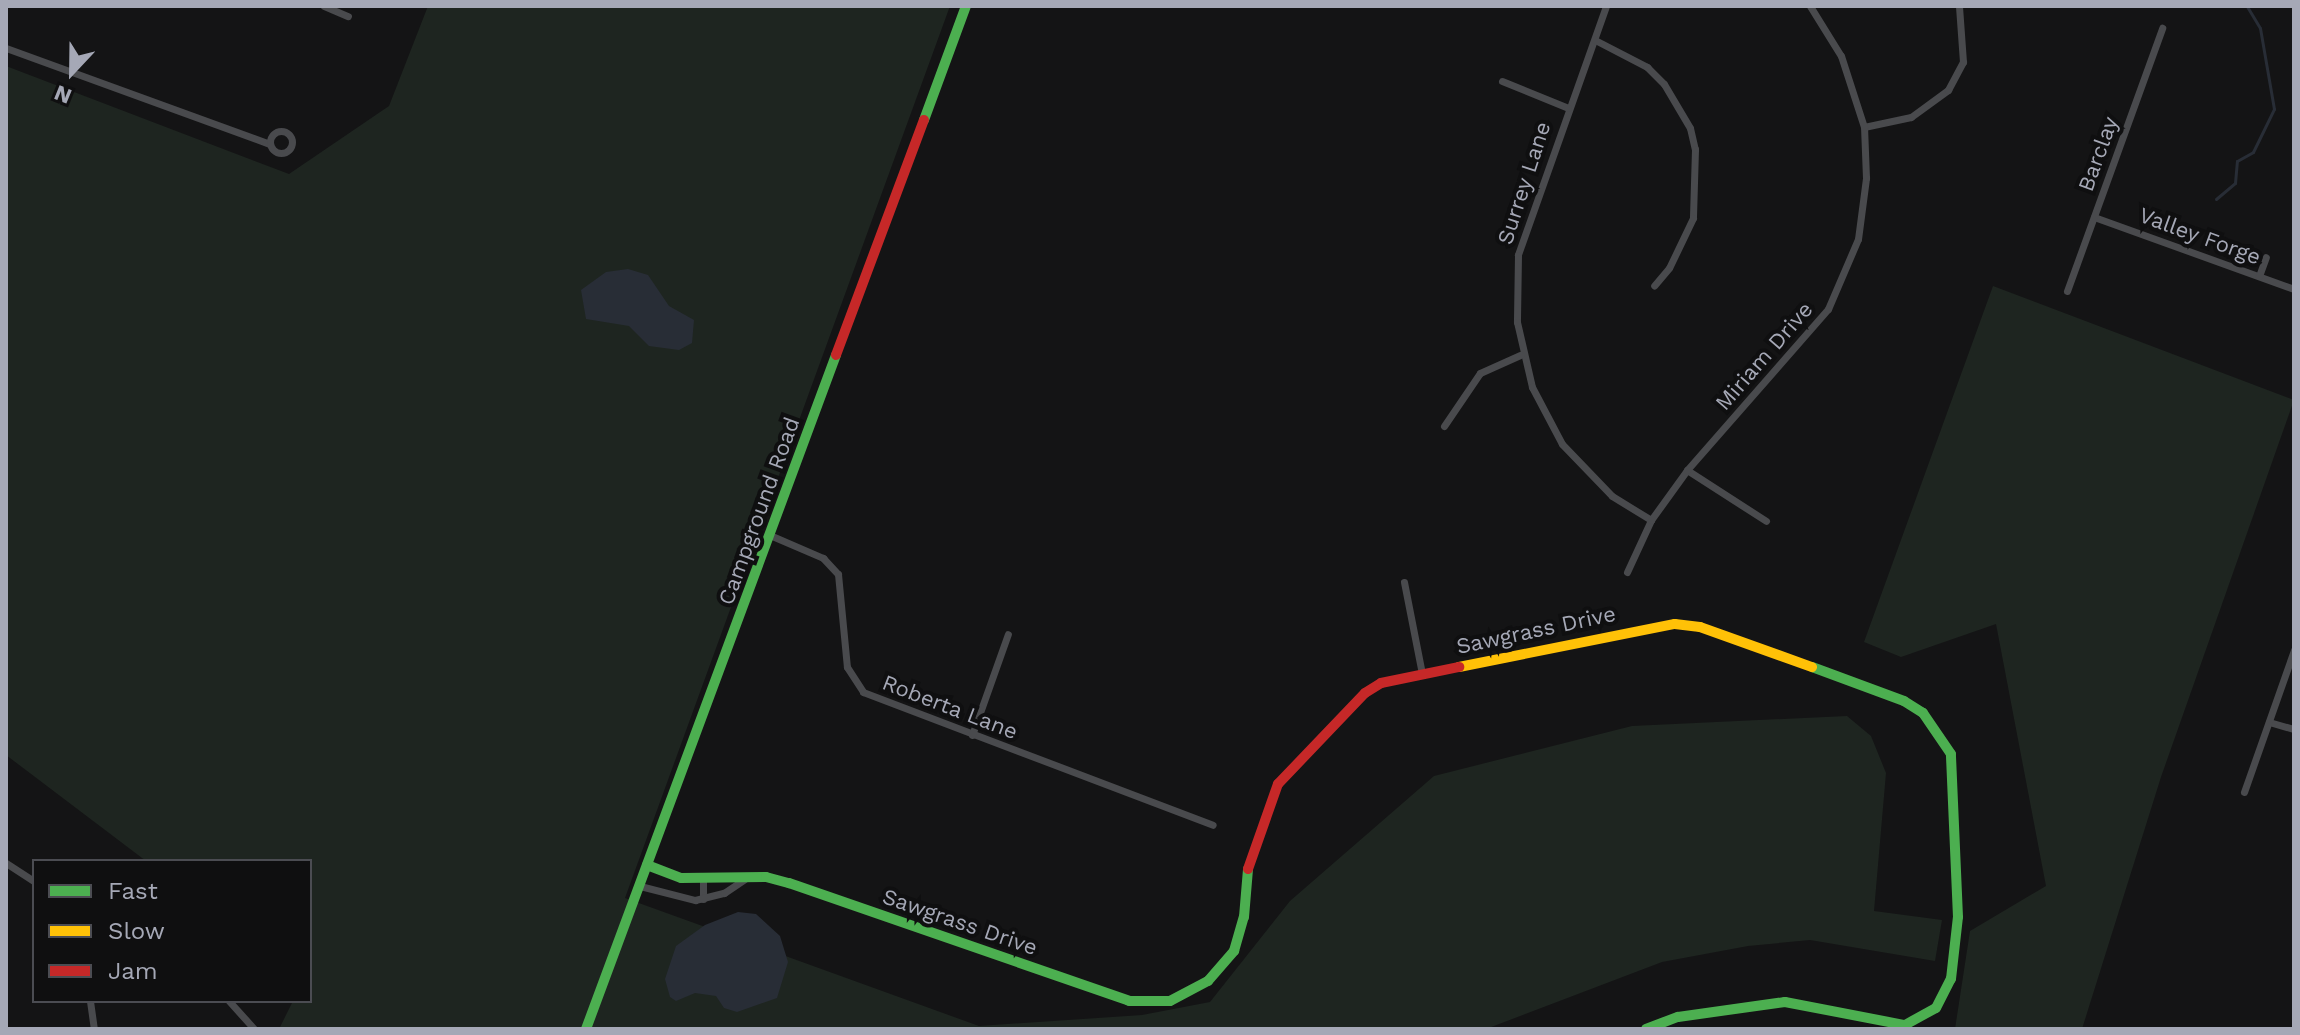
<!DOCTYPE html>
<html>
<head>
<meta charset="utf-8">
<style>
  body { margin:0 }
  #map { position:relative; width:2300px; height:1035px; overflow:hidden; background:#141415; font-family:"Work Sans",sans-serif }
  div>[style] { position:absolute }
  .green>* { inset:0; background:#1e2520 }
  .water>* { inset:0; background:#282d36 }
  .stream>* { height:3px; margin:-1.5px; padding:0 1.5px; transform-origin:1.5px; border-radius:1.5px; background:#282d36 }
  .street>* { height:7px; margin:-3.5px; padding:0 3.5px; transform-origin:3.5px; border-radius:3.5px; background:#494a4d }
  .street>.ring { margin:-3.5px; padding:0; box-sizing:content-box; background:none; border:7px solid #494a4d; border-radius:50% }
  .fast>* { height:10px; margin:-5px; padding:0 5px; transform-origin:5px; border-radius:5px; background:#4caf50 }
  .slow>* { height:10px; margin:-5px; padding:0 5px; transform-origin:5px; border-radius:5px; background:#ffc107 }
  .jam>* { height:10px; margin:-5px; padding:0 5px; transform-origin:5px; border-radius:5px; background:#c62828 }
  span { translate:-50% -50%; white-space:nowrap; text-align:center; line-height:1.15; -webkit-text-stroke:8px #0f0f10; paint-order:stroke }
  .street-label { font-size:22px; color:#a5a8b6 }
  .frame { position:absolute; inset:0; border:8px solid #a5a8b6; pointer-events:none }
  .legend { position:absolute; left:32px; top:859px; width:280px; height:144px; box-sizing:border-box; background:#0f0f10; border:2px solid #4b4c52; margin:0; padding:10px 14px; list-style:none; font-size:24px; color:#a5a8b6 }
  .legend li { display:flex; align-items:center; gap:16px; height:40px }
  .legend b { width:40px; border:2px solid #4b4c52 }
  .north { position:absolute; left:32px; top:32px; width:80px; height:80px; -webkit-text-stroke:6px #0f0f10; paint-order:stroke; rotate:202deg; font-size:22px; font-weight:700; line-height:32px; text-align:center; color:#a5a8b6 }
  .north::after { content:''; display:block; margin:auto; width:28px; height:36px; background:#a5a8b6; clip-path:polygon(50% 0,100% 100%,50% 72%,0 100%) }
</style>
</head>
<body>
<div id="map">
  <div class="green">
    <i style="clip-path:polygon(428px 6px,950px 6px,625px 898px,979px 1026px,1142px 1015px,1210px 1002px,1290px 901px,1434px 776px,1632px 726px,1847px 716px,1871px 736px,1886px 773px,1874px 911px,1942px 920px,1935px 961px,1810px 940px,1748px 946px,1662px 962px,1486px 1029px,279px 1029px,293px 1001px,310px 1001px,310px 861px,146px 861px,6px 755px,6px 66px,289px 174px,389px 106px)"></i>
    <i style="clip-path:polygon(1993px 286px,2294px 400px,2161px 777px,2082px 1029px,1955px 1029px,1970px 931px,2046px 886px,1996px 624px,1901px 657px,1864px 642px)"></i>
  </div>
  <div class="water">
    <i style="clip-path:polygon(628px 269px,648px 275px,669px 306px,694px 320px,692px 343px,679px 350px,649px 346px,629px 326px,586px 319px,581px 290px,606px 272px)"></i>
    <i style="clip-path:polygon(738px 912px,756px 914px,780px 936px,788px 962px,777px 998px,737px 1012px,724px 1008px,716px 996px,695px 993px,676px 1001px,670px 997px,665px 979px,676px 946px,705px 925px)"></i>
  </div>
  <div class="stream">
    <i style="left:2216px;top:199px;width:25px;rotate:-40deg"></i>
    <i style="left:2235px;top:183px;width:22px;rotate:-85deg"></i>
    <i style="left:2237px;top:161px;width:18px;rotate:-29deg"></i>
    <i style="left:2253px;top:152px;width:48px;rotate:-64deg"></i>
    <i style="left:2274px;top:109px;width:82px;rotate:-99.8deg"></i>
    <i style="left:2260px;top:28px;width:26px;rotate:-121deg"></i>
  </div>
  <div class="street">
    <i style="left:324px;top:6px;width:26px;rotate:23deg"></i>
    <i style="left:1606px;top:6px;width:264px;rotate:109.5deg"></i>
    <i style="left:1518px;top:255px;width:67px;rotate:90.9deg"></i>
    <i style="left:1517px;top:322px;width:67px;rotate:77deg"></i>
    <i style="left:1532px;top:387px;width:64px;rotate:62.2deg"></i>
    <i style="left:1562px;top:444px;width:72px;rotate:46.1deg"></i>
    <i style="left:1612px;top:496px;width:46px;rotate:31.6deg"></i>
    <i style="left:1595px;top:40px;width:59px;rotate:27.4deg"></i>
    <i style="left:1647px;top:67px;width:24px;rotate:45deg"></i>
    <i style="left:1664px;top:84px;width:51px;rotate:59.4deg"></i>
    <i style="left:1690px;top:128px;width:22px;rotate:77deg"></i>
    <i style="left:1695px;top:149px;width:69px;rotate:91.7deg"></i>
    <i style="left:1693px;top:218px;width:55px;rotate:115.6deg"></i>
    <i style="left:1669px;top:268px;width:23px;rotate:130deg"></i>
    <i style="left:6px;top:48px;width:281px;rotate:20deg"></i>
    <i style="left:1502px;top:81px;width:71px;rotate:22.2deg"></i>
    <i style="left:1864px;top:127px;width:48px;rotate:-12deg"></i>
    <i style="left:1911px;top:117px;width:46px;rotate:-36.1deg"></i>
    <i style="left:1948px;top:90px;width:32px;rotate:-62deg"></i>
    <i style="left:1963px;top:62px;width:56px;rotate:-94.1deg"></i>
    <i class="ring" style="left:270px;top:131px;width:15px;height:15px"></i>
    <i style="left:2094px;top:217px;width:213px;rotate:19.8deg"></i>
    <i style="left:2259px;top:276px;width:20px;rotate:-70deg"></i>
    <i style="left:2067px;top:291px;width:280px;rotate:-70.1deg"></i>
    <i style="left:1444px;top:426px;width:64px;rotate:-55.8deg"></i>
    <i style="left:1480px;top:373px;width:44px;rotate:-24.2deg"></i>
    <i style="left:1687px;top:470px;width:94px;rotate:32.8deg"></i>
    <i style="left:772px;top:536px;width:56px;rotate:23.3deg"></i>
    <i style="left:823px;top:558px;width:22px;rotate:47deg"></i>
    <i style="left:838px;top:574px;width:93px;rotate:84.5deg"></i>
    <i style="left:847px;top:667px;width:30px;rotate:57deg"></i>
    <i style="left:863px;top:692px;width:374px;rotate:20.8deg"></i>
    <i style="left:1627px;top:572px;width:57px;rotate:-65.2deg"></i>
    <i style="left:1651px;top:520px;width:62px;rotate:-54.2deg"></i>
    <i style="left:1687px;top:470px;width:214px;rotate:-48.8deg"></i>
    <i style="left:1828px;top:309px;width:76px;rotate:-66.8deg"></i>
    <i style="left:1858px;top:239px;width:62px;rotate:-82.5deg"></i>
    <i style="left:1866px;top:178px;width:51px;rotate:-92.2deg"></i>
    <i style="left:1864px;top:127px;width:75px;rotate:-107.9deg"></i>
    <i style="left:1841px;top:56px;width:59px;rotate:-121.8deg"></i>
    <i style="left:1404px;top:582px;width:94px;rotate:78.9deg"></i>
    <i style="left:2269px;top:722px;width:26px;rotate:16deg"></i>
    <i style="left:972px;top:735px;width:107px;rotate:-70.4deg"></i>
    <i style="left:2244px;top:792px;width:151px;rotate:-70.6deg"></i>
    <i style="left:6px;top:863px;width:33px;rotate:33deg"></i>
    <i style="left:703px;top:879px;width:20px;rotate:90deg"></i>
    <i style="left:640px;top:886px;width:57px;rotate:14.3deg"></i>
    <i style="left:695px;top:900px;width:30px;rotate:-14deg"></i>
    <i style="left:724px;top:893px;width:25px;rotate:-34deg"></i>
    <i style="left:90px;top:1001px;width:28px;rotate:82deg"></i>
    <i style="left:229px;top:1001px;width:38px;rotate:48deg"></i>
  </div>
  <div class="fast">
    <i style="left:924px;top:120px;width:121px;rotate:-69.8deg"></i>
    <i style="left:647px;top:865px;width:36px;rotate:21deg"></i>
    <i style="left:681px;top:878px;width:85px;rotate:-0.7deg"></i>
    <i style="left:766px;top:877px;width:24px;rotate:15deg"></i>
    <i style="left:789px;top:883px;width:360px;rotate:19.1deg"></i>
    <i style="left:1129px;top:1001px;width:41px"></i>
    <i style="left:1170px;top:1001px;width:43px;rotate:-27.8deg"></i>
    <i style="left:1208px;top:981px;width:40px;rotate:-49deg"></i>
    <i style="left:1234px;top:951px;width:35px;rotate:-74deg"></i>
    <i style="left:1244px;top:917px;width:48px;rotate:-85.2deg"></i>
    <i style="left:586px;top:1029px;width:719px;rotate:-69.65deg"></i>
    <i style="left:1646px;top:1029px;width:34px;rotate:-21deg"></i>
    <i style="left:1678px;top:1017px;width:108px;rotate:-8deg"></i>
    <i style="left:1785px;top:1002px;width:122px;rotate:10.9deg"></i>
    <i style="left:1905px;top:1025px;width:35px;rotate:-29deg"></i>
    <i style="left:1936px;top:1008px;width:33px;rotate:-63deg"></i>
    <i style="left:1951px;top:979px;width:62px;rotate:-83.6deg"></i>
    <i style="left:1958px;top:917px;width:163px;rotate:-92.5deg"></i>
    <i style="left:1951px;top:754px;width:50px;rotate:-124.3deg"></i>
    <i style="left:1923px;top:713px;width:22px;rotate:-148deg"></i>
    <i style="left:1904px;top:701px;width:98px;rotate:-159.7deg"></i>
  </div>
  <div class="slow">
    <i style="left:1459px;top:667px;width:220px;rotate:-11.3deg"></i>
    <i style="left:1675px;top:624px;width:25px;rotate:7deg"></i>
    <i style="left:1700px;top:627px;width:119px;rotate:19.7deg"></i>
  </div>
  <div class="jam">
    <i style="left:836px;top:355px;width:251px;rotate:-69.5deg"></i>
    <i style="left:1248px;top:869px;width:90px;rotate:-70.6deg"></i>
    <i style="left:1278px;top:784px;width:126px;rotate:-46.3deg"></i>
    <i style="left:1365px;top:693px;width:19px;rotate:-32deg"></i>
    <i style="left:1381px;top:683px;width:80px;rotate:-11.6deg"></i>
  </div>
  <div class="street-label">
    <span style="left:2098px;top:154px;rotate:-70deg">Barclay</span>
    <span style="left:1524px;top:183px;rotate:-72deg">Surrey Lane</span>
    <span style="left:2200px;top:236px;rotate:20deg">Valley Forge</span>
    <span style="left:1764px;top:356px;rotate:-49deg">Miriam Drive</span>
    <span style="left:759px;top:511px;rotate:-70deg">Campground Road</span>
    <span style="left:1536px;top:630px;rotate:-12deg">Sawgrass Drive</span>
    <span style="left:950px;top:707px;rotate:21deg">Roberta Lane</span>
    <span style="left:960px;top:922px;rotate:19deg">Sawgrass Drive</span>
  </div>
  <div class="frame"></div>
  <ul class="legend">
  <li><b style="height:10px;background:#4caf50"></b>Fast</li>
  <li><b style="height:10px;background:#ffc107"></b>Slow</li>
  <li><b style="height:10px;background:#c62828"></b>Jam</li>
  </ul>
  <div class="north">N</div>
</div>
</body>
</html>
